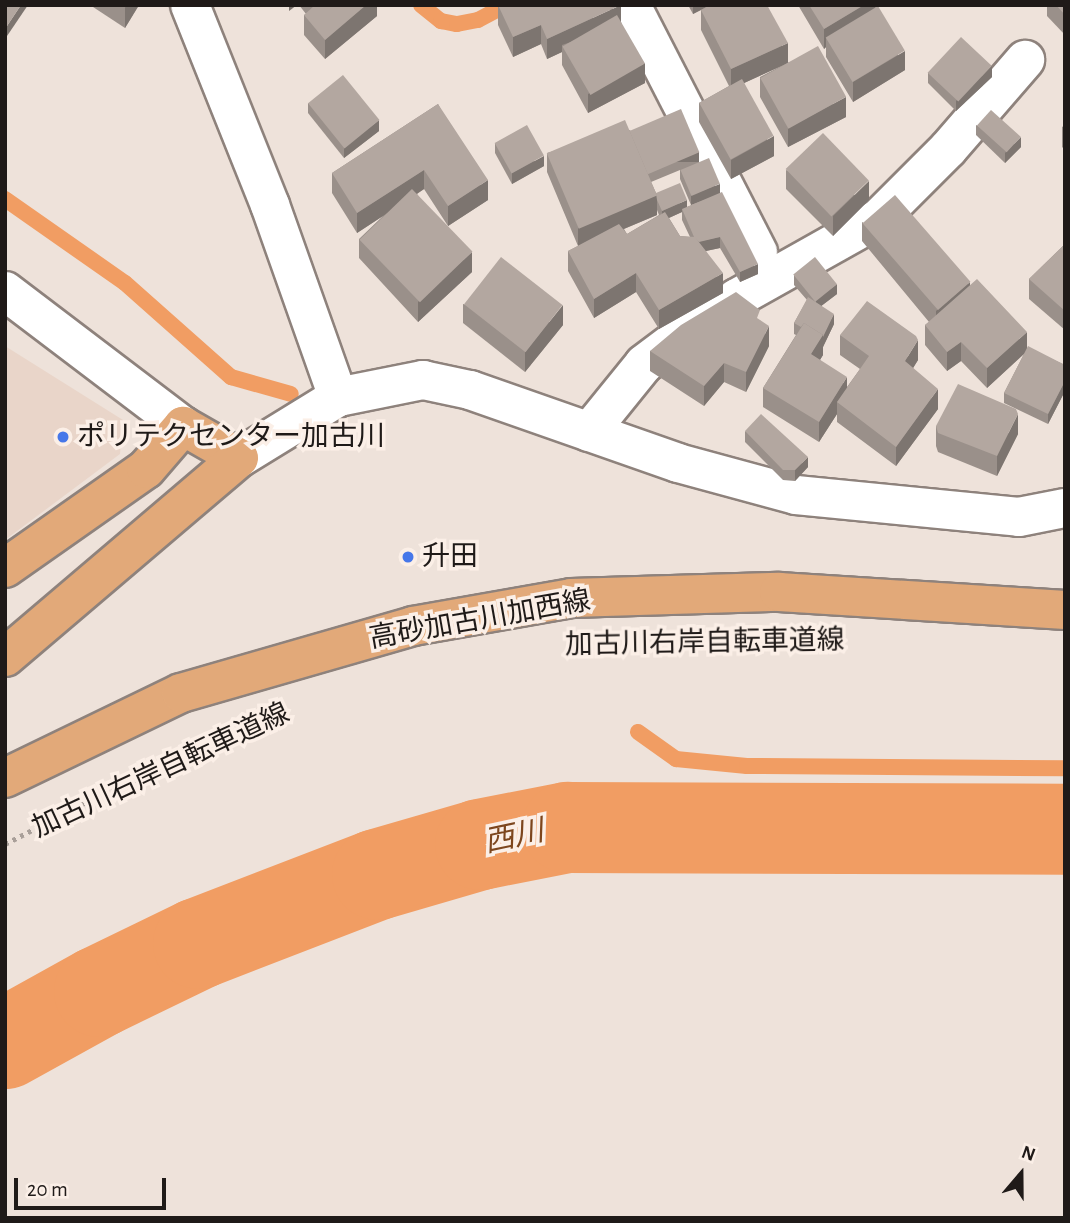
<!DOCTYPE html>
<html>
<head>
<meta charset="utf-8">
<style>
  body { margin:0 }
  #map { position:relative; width:1070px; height:1223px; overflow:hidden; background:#eee2da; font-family:"Alegreya Sans","Noto Sans JP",sans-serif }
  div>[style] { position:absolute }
  .built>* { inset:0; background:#e9d5c9 }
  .stream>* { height:16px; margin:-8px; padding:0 8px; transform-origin:8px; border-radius:8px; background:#f19d63 }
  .river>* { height:91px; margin:-45.5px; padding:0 45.5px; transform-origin:45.5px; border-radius:45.5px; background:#f19d63 }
  .path>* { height:4.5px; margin-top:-2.25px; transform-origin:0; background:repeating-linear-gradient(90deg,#a99f99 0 3.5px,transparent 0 8.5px) }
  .roads { filter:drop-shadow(2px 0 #8e827c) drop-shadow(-2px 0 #8e827c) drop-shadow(0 2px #8e827c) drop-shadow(0 -2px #8e827c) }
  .minor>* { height:38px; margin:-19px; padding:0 19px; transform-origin:19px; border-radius:19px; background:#fff }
  .major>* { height:38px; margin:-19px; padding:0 19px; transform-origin:19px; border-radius:19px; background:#e2a979 }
  .wall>* { inset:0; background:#9a908a }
  .shaded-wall>* { inset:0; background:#7d7570; transform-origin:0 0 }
  .building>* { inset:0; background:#b3a7a0; transform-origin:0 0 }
  .dots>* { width:19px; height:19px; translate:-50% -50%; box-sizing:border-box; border:4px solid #fbefe7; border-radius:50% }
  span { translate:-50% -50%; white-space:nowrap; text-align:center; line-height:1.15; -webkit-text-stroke:7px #fbefe7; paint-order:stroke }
  .poi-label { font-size:28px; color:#1f1a18 }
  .left { translate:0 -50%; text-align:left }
  .street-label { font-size:28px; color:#1f1a18 }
  .water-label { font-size:30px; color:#7d461d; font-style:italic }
  .frame { position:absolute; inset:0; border:7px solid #1f1a18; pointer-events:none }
  .north { position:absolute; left:986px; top:1139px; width:70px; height:70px; -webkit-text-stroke:5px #fbefe7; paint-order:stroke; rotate:20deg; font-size:19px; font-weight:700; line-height:28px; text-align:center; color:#1f1a18 }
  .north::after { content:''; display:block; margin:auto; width:24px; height:32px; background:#1f1a18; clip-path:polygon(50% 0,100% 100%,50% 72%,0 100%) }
  .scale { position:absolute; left:14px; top:1178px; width:152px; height:32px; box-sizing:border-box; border:4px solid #1f1a18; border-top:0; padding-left:9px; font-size:21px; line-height:24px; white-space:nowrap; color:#1f1a18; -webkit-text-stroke:5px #fbefe7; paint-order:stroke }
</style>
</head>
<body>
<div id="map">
  <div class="built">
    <i style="clip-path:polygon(5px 346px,123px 420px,120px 454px,5px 540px)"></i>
  </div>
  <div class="stream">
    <i style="left:421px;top:5px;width:26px;rotate:39deg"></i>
    <i style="left:441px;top:21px;width:16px;rotate:11deg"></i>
    <i style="left:457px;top:24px;width:21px;rotate:-11deg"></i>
    <i style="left:478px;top:20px;width:32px;rotate:-28deg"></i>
    <i style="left:5px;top:199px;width:146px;rotate:35deg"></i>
    <i style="left:125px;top:283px;width:142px;rotate:41.6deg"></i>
    <i style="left:231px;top:377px;width:62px;rotate:15.8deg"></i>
    <i style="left:638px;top:732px;width:47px;rotate:35.4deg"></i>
    <i style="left:676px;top:759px;width:71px;rotate:5.6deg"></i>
    <i style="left:747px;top:766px;width:318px;rotate:0.4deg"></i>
  </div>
  <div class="river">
    <i style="left:5px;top:1043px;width:107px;rotate:-29deg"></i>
    <i style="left:99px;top:991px;width:110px;rotate:-25.9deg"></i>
    <i style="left:198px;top:943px;width:192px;rotate:-21.1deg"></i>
    <i style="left:377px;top:874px;width:107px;rotate:-16.2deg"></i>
    <i style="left:480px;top:844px;width:89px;rotate:-11.1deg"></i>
    <i style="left:567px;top:827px;width:498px;rotate:0.2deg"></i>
  </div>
  <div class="path">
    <i style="left:5px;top:844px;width:93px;rotate:-27.4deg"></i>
    <i style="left:88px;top:801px;width:210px;rotate:-23.9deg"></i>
  </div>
  <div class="roads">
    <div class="minor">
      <i style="left:190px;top:5px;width:215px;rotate:68.2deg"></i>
      <i style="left:270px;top:205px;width:204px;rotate:70.5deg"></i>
      <i style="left:631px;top:5px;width:278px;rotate:62.8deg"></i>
      <i style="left:5px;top:291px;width:223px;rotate:37.2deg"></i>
      <i style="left:589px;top:432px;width:87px;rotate:-51deg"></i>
      <i style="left:644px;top:364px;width:40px;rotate:-37deg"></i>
      <i style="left:676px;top:340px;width:74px;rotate:-34.5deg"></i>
      <i style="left:737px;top:298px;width:162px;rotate:-29.3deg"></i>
      <i style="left:878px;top:219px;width:99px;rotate:-45deg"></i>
      <i style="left:948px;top:149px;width:118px;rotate:-49.1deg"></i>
      <i style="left:239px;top:458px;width:116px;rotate:-31.6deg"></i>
      <i style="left:338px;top:397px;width:87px;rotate:-11.3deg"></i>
      <i style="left:423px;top:380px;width:48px;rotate:12deg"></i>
      <i style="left:470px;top:390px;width:220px;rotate:19.3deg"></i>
      <i style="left:678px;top:463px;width:122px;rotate:15.2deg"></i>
      <i style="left:796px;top:495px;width:224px;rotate:5.6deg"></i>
      <i style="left:1019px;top:517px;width:47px;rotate:-11.1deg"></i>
    </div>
    <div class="major">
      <i style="left:5px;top:568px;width:172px;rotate:-35.1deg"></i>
      <i style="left:146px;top:469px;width:57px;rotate:-49.3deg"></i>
      <i style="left:183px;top:426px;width:64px;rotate:29.7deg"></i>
      <i style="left:239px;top:458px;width:307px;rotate:139.6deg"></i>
      <i style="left:5px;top:778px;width:195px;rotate:-25.8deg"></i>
      <i style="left:181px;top:693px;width:241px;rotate:-16.1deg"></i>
      <i style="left:413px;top:626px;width:160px;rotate:-10deg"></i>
      <i style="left:571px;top:598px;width:208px;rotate:-1.7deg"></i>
      <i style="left:779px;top:592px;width:287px;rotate:3.6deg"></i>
    </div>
  </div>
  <div class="wall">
    <i style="clip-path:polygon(90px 5px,139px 5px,125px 28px)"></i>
    <i style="clip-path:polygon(299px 5px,377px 5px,377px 16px,325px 59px,304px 35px,304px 15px,306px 14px)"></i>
    <i style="clip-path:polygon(498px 5px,621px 22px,645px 83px,588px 113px,562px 65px,562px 52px,547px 59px,541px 44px,513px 57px,498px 25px)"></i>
    <i style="clip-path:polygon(688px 5px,767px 5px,788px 62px,846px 117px,788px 147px,760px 97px,760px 77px,783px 65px,744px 83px,774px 156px,731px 179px,699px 122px,699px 103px,729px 86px,701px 30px,701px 10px,705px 8px,693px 14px)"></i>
    <i style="clip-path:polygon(798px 5px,875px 5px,905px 70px,853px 102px,826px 57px,826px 47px,824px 49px)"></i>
    <i style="clip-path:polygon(1047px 5px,1065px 5px,1065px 35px,1047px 16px)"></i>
    <i style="clip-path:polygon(928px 73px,992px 77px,956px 111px,928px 83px)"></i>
    <i style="clip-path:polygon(308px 103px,379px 131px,344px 158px,308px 113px)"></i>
    <i style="clip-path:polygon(438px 104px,488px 200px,448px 226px,424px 189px,417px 194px,472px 272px,418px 322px,359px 258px,359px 239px,383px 216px,357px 233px,332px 193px,332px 173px)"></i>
    <i style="clip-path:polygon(976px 125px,1021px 147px,1005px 163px,976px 135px)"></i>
    <i style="clip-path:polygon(1065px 125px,1065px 150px,1062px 147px,1062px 127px)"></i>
    <i style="clip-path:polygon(evenodd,629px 130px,699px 162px,720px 193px,758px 274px,740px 282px,720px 248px,706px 251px,723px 293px,659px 329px,636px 292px,594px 318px,568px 271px,568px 251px,578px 246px,547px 172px,547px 153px,629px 130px,680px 170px,680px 179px,691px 205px,702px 201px,687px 207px,656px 193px,651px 182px,680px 170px,629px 130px,657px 210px,659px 215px,627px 234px,624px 229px,657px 215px,657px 210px,629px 130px,682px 212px,682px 220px,690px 237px,680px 236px,669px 218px,682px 212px)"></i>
    <i style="clip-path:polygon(495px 143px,544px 166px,512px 184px,495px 153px)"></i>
    <i style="clip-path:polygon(786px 170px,869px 200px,833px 236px,786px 189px)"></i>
    <i style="clip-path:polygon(862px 222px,970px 285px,1027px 348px,1065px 365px,1065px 391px,1048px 424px,1004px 403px,1004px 393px,1024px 354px,987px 388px,961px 361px,947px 371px,925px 345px,925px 325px,929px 322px,862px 241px)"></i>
    <i style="clip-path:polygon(1065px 244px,1065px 330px,1029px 299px,1029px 279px)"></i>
    <i style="clip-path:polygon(794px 275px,837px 294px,821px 306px,834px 324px,823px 347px,823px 355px,820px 360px,847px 387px,860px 369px,840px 355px,840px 335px,918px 360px,913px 368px,938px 409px,896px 466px,837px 422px,837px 414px,819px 442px,763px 407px,763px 388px,796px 335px,794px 334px,794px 323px,807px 300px,794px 285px)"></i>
    <i style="clip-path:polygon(463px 304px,563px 325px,525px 372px,463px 323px)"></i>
    <i style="clip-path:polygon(760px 320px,769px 346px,746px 392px,724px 382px,704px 406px,650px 371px,650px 351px)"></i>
    <i style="clip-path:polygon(936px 426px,1018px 434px,997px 476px,938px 452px,936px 446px)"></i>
    <i style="clip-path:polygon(745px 431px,808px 467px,795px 481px,783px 480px,745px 442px)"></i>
  </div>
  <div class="shaded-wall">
    <i style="clip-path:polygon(21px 5px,28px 5px,5px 39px,5px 29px)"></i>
    <i style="clip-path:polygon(126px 5px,139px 5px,125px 28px,125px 8px)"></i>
    <i style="clip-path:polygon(289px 5px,297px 5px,289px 11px)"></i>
    <i style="clip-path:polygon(366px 5px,377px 5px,377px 16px,325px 59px,325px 40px)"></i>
    <i style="clip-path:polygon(621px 5px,621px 25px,562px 45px,562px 52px,547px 59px,547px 39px)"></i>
    <i style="clip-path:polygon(693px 5px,710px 5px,693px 14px)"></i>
    <i style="clip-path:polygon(864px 5px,875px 5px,875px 18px,826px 38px,826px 47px,824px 49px,824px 29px)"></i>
    <i style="clip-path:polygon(541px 25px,541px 44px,513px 57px,513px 37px)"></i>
    <i style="clip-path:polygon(788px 43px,788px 63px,731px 89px,731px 69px)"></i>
    <i style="clip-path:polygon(905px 51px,905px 70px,853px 102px,853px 82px)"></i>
    <i style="clip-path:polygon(645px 63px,645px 83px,588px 113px,588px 94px)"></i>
    <i style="clip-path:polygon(992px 66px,992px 77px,956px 111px,956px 101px)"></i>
    <i style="clip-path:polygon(846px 97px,846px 117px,788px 147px,788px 128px)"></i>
    <i style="clip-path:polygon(379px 120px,379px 131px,344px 158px,344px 147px)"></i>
    <i style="clip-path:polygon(774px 136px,774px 156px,731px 179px,731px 160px)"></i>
    <i style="clip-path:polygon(1021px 137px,1021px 147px,1005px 163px,1005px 153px)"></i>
    <i style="left:699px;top:152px;width:10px;height:56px;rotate:90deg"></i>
    <i style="clip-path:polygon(544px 156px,544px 166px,512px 184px,512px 173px)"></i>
    <i style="clip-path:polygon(424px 170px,424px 189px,357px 233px,357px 213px)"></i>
    <i style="clip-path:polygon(488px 180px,488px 200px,448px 226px,448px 206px)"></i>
    <i style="clip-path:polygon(869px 181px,869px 200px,833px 236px,833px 216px)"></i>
    <i style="clip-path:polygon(720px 184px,720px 194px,691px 205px,691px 195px)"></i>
    <i style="clip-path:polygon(657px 195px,657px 215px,578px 248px,578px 228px)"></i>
    <i style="clip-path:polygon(687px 200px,687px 210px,682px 209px,682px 212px,662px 221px,662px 211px)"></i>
    <i style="clip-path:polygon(720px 237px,720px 248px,696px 253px,696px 242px)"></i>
    <i style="clip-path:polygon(472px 252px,472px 272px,418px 322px,418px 302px)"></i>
    <i style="clip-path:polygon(758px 264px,758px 274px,740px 282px,740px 272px)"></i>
    <i style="clip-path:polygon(636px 273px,636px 292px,594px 318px,594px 299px)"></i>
    <i style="clip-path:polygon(723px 273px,723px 293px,659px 329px,659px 310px)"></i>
    <i style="clip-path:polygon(970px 282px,970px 302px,936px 331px,936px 311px)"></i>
    <i style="clip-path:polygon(837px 284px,837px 294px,816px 310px,816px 299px)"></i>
    <i style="clip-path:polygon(563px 305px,563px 325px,525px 372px,525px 352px)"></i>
    <i style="clip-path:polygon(834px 314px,834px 324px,823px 347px,823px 355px,811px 374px,811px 354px)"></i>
    <i style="clip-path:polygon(769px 326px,769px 346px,746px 392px,746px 372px)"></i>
    <i style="clip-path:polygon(1027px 332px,1027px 351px,987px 388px,987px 368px)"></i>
    <i style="clip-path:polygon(918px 340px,918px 360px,905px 381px,905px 361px)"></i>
    <i style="clip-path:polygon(961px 342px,961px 361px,947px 371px,947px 352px)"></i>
    <i style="clip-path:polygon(724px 363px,724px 382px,704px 406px,704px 386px)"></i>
    <i style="clip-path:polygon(847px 377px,847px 397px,837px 402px,837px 414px,819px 442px,819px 422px)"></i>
    <i style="clip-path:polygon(1065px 381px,1065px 391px,1048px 424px,1048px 414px)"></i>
    <i style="clip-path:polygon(938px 389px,938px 409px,896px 466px,896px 447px)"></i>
    <i style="clip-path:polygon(1018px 414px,1018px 434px,997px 476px,997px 456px)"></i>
    <i style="clip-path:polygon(808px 457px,808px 467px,795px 481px,795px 470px)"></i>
  </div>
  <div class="building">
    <i style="clip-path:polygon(5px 5px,21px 5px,5px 29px)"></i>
    <i style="clip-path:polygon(315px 5px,366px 5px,325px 40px,304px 15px)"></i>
    <i style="clip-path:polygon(498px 5px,621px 5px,547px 39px,541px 25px,513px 37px)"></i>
    <i style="clip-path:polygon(710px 5px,767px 5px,788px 43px,731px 69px,701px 10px)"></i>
    <i style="clip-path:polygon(809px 5px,864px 5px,824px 29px)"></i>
    <i style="clip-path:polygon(1056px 5px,1065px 5px,1065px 15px)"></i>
    <i style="left:878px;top:6px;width:52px;height:61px;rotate:59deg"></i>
    <i style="left:617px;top:15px;width:56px;height:63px;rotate:60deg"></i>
    <i style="left:961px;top:37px;width:42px;height:49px;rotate:43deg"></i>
    <i style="left:818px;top:46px;width:58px;height:66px;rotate:61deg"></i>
    <i style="left:343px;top:75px;width:58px;height:45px;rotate:51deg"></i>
    <i style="left:742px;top:79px;width:65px;height:49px;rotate:61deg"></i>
    <i style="clip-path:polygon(438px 104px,488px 180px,448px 206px,424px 170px,357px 213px,332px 173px)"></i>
    <i style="left:681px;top:109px;width:47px;height:56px;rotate:67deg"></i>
    <i style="left:991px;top:110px;width:40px;height:21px;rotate:42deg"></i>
    <i style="left:625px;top:120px;width:82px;height:85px;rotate:67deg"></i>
    <i style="left:527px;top:125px;width:35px;height:37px;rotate:61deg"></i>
    <i style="left:823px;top:133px;width:66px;height:52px;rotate:46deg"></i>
    <i style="left:709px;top:158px;width:28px;height:31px;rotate:67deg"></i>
    <i style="clip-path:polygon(680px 183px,687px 200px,662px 211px,657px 200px,656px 193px)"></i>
    <i style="left:412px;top:189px;width:87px;height:73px;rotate:46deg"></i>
    <i style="clip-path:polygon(722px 192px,758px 264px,740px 272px,720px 237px,699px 242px,694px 237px,682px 209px)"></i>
    <i style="left:895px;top:195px;width:115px;height:43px;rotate:49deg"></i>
    <i style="clip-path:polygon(665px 212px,680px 236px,695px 237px,723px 273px,659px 310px,636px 273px,594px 299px,568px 251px,619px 224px,627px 234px)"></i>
    <i style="clip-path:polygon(1065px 244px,1065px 311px,1029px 279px)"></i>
    <i style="left:501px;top:257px;width:78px;height:60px;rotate:38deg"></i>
    <i style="left:815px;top:257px;width:35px;height:28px;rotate:51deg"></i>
    <i style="clip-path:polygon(977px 279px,1027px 332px,987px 368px,961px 342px,947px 352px,925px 325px)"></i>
    <i style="clip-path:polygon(736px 292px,760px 310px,757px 318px,769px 326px,746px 372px,724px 363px,704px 386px,650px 351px,681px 325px)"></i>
    <i style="clip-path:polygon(808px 297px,834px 314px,823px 337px,823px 335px,804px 323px,801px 327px,794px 323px)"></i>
    <i style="clip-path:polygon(867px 301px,916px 336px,918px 340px,905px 361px,938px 389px,896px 447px,837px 402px,869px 356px,840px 335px)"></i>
    <i style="clip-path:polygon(804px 323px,823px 335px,811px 354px,847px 377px,819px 422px,763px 388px)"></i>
    <i style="clip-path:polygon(1028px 346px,1065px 365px,1065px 381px,1048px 414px,1004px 393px)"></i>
    <i style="clip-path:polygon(958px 384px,1016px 409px,1018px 414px,997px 456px,938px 433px,936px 426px)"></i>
    <i style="clip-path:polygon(761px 414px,808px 457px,795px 470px,783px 470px,745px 431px)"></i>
  </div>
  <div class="dots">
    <i style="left:63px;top:437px;background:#4677e9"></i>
    <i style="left:408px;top:557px;background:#4677e9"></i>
  </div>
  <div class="poi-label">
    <span class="left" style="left:77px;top:437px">ポリテクセンター加古川</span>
    <span class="left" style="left:422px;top:557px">升田</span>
  </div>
  <div class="street-label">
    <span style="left:480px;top:620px;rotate:-10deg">高砂加古川加西線</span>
    <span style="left:705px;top:643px;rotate:-1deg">加古川右岸自転車道線</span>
    <span style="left:161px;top:771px;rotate:-25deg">加古川右岸自転車道線</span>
  </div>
  <div class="water-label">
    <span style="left:514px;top:837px;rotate:-12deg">西川</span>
  </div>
  <div class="frame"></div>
  <div class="north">N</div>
  <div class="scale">20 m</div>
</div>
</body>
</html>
